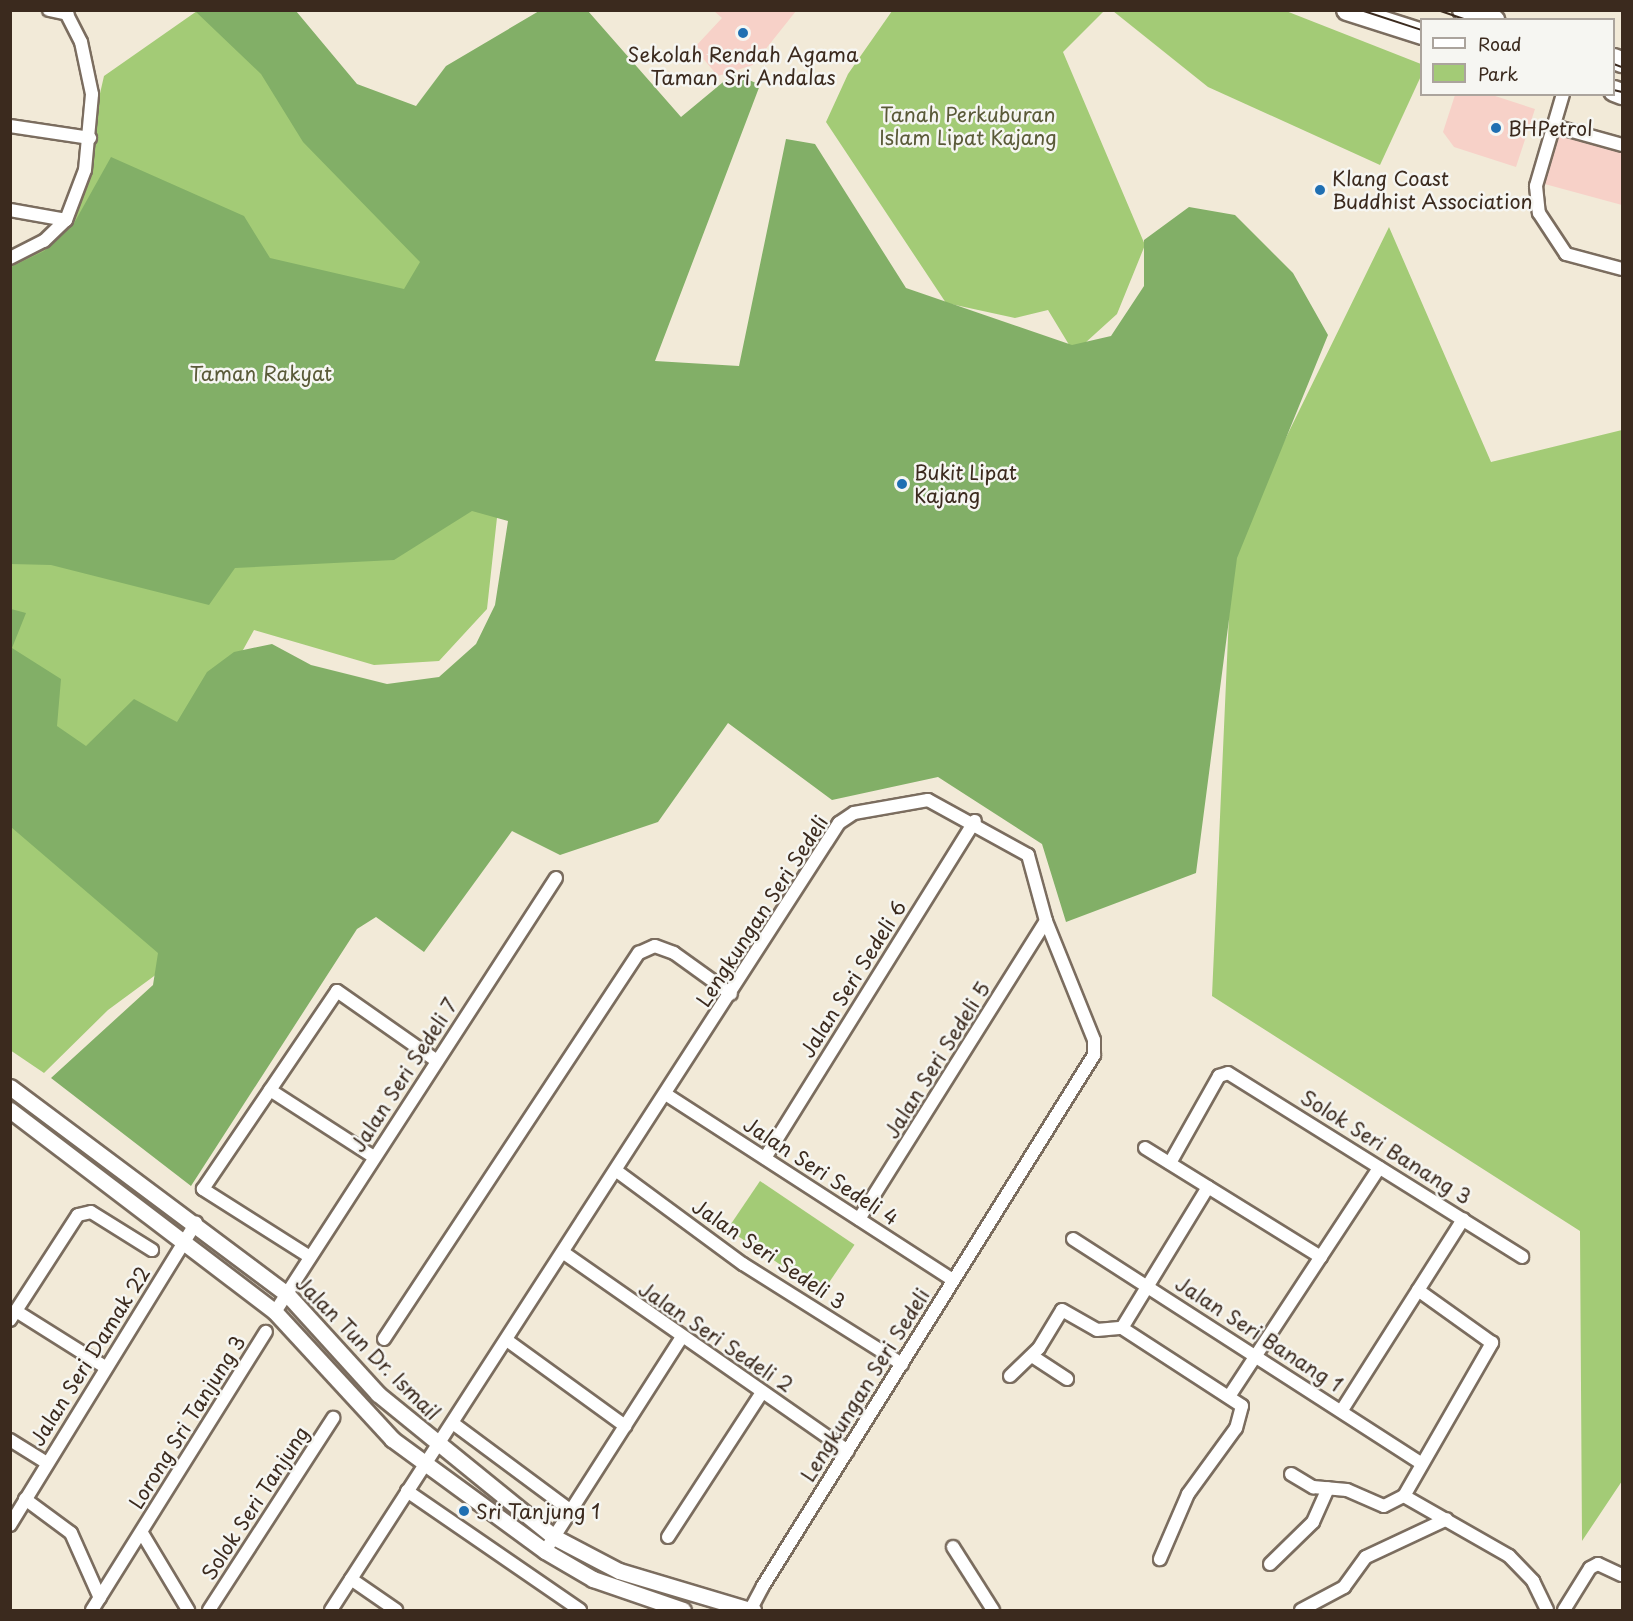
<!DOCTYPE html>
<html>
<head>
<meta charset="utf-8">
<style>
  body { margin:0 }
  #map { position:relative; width:1633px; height:1621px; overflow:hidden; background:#f2ead8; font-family:"Playpen Sans",sans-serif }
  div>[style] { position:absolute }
  .built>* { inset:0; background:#f7d1c8 }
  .green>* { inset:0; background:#a3cb76; transform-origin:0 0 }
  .forest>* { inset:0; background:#82af67 }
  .roads { filter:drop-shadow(2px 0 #7b6d5f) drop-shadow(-2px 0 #7b6d5f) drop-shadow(0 2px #7b6d5f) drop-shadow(0 -2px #7b6d5f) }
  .minor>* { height:12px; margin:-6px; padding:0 6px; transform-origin:6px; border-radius:6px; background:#fff }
  .tertiary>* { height:15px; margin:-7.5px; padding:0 7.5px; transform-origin:7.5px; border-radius:7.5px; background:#fff }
  .trunk>* { height:20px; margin:-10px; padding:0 10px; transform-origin:10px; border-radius:10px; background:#fff }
  .tram>* { height:1.5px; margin:-0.75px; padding:0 0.75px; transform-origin:0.75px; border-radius:0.75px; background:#3b2a1e }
  .dots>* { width:16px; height:16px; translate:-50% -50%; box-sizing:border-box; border:3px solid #f6f6f2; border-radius:50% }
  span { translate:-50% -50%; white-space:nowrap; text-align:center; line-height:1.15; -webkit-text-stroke:5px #f6f6f2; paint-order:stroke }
  .poi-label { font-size:20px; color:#3b2a1e }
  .left { translate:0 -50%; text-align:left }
  .park-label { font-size:20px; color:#5a5a38 }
  .street-label { font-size:20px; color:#3b2a1e }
  .frame { position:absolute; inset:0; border:12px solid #3b2a1e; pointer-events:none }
  .legend { position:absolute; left:1420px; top:18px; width:195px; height:78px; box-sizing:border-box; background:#f6f6f2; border:2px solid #aba49d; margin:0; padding:8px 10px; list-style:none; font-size:18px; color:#3b2a1e }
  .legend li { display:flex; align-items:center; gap:12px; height:30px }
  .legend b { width:30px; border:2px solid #aba49d }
</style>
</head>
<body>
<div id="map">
  <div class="built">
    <i style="clip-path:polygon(714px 11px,796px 11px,753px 65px,718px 76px,694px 48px,722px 18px)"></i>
    <i style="clip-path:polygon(1455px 95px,1492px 95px,1535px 109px,1516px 167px,1454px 147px,1443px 132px)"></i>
    <i style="clip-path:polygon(1558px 132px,1622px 150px,1622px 205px,1541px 183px)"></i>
  </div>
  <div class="green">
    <i style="clip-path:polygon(197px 11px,562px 321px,509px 408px,487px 609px,439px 661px,374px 665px,254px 630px,121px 871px,184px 954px,108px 1010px,44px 1073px,10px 1050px,10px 249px,41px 245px,76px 198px,104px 76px)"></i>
    <i style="clip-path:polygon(892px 11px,1104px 11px,1063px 52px,1145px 245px,1117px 314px,1074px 353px,1048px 310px,1015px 318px,946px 303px,826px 122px,848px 74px)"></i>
    <i style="clip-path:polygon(1113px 11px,1286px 11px,1421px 64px,1421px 76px,1380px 165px,1208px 87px)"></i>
    <i style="clip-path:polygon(1389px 227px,1491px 462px,1622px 430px,1622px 1481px,1582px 1541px,1580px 1231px,1212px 996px,1232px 548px)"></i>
    <i style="left:760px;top:1181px;width:114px;height:58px;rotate:34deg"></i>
  </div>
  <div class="forest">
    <i style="clip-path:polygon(195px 11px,296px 11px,357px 84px,416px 106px,446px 66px,539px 11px,588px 11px,681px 117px,734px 73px,760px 85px,655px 361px,739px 366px,786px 139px,815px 144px,906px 288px,1072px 345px,1111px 336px,1144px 286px,1144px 240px,1189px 207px,1235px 215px,1293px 273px,1328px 335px,1237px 558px,1196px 873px,1066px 922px,1042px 844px,938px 777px,832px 800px,728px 723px,658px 822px,560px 855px,512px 831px,424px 952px,376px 917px,357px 929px,191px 1186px,51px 1078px,153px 985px,158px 953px,11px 827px,11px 609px,26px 613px,12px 648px,61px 679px,57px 726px,86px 746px,134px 699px,177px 722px,207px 672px,234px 652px,272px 644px,311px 665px,387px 684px,439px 677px,476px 644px,495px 605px,508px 521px,472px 511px,394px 560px,235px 568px,209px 605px,51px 565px,11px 564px,11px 267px,44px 251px,73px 225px,111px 157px,244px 216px,270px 258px,404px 289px,420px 262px,303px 142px,261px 74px)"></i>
  </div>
  <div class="roads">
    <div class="minor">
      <i style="left:49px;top:10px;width:19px;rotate:12deg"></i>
      <i style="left:1563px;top:94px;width:96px;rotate:106.4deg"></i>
      <i style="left:1536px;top:186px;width:27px;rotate:84deg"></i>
      <i style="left:1539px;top:213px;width:49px;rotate:56.6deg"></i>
      <i style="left:1566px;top:254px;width:58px;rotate:15deg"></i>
      <i style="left:10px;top:126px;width:81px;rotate:8.5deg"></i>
      <i style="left:1554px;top:126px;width:71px;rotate:15.6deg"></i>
      <i style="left:10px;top:210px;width:57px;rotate:10.1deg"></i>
      <i style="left:10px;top:258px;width:38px;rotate:-27deg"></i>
      <i style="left:44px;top:241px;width:30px;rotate:-44deg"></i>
      <i style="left:66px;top:220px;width:53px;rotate:-69.2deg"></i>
      <i style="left:85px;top:170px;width:76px;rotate:-84.7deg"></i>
      <i style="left:92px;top:94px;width:53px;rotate:-101.9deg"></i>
      <i style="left:81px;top:42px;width:36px;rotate:-117deg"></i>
      <i style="left:270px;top:1090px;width:124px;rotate:32.8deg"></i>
      <i style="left:667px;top:1095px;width:341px;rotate:32.9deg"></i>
      <i style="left:1145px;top:1148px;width:207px;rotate:31.8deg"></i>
      <i style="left:765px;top:1158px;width:397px;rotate:-58.1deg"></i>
      <i style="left:1170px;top:1163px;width:100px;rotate:-60.6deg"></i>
      <i style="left:1219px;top:1076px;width:9px;rotate:-18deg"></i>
      <i style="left:1228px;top:1073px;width:347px;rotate:32deg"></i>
      <i style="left:618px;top:1172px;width:155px;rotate:36.4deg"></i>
      <i style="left:743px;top:1264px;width:188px;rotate:32.2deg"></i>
      <i style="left:859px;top:1219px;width:352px;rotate:-57.9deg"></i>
      <i style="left:1073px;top:1239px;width:415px;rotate:32.8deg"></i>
      <i style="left:564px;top:1253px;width:346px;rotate:34.9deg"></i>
      <i style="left:310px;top:1257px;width:127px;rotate:-147.6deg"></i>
      <i style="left:203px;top:1189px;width:239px;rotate:-55.9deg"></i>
      <i style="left:337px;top:991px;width:122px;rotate:35deg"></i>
      <i style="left:16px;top:1311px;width:105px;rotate:32.2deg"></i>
      <i style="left:275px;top:1312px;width:517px;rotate:-57.08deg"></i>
      <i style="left:10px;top:1320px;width:125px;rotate:-57.1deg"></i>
      <i style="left:78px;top:1215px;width:13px;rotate:-13deg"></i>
      <i style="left:91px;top:1212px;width:72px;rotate:31.9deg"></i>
      <i style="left:1122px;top:1328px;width:143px;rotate:33deg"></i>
      <i style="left:1242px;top:1406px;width:23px;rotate:105deg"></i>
      <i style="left:1236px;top:1428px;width:82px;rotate:126deg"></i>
      <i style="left:1188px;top:1494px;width:71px;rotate:113.3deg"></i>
      <i style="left:384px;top:1339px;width:463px;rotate:-56.6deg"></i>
      <i style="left:639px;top:953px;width:17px;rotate:-24deg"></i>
      <i style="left:655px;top:946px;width:20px;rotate:20deg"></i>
      <i style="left:674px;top:953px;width:70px;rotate:35.7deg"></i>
      <i style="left:508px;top:1341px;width:145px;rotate:36deg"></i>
      <i style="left:1032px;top:1356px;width:42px;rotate:33.3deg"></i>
      <i style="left:1010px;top:1376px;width:40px;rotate:-44deg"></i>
      <i style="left:1039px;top:1348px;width:44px;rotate:-58.8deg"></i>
      <i style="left:1062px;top:1310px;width:40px;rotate:29.7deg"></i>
      <i style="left:1097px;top:1330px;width:25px;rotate:-5deg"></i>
      <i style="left:1122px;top:1328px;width:165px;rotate:-58.6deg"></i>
      <i style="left:1230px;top:1395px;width:272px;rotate:-56.7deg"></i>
      <i style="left:1342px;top:1410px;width:226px;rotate:-57.6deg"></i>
      <i style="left:454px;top:1424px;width:146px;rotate:36.6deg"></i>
      <i style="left:10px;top:1440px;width:44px;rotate:31.9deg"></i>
      <i style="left:1291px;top:1474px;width:26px;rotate:31deg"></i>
      <i style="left:1313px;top:1487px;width:34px;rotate:5deg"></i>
      <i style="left:1347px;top:1490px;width:40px;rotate:23.4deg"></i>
      <i style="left:1384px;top:1506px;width:22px;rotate:-27deg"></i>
      <i style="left:1404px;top:1496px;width:177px;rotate:-60.1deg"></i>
      <i style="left:1492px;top:1343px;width:91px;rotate:-144.4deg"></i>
      <i style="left:407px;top:1491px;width:210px;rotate:34.5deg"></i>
      <i style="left:1404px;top:1496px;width:121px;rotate:29.7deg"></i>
      <i style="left:1509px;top:1556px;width:35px;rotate:46deg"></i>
      <i style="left:1533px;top:1581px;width:32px;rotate:64deg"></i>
      <i style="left:25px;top:1499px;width:57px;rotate:36.5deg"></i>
      <i style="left:71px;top:1533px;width:71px;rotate:66deg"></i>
      <i style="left:10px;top:1525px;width:355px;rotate:-58.4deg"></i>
      <i style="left:142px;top:1533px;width:90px;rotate:59.1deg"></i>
      <i style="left:668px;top:1537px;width:173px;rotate:-57deg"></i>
      <i style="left:953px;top:1547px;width:75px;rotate:57.6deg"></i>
      <i style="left:545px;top:1551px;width:253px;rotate:-57.4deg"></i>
      <i style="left:1270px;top:1564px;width:60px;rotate:-44.3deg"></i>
      <i style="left:1313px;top:1522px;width:37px;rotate:-66deg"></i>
      <i style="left:351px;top:1579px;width:55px;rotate:34.6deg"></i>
      <i style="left:92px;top:1610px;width:328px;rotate:-58deg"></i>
      <i style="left:209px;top:1610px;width:229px;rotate:-57.1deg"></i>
      <i style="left:331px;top:1610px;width:937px;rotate:-57.16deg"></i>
      <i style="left:839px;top:823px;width:18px;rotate:-34deg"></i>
      <i style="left:854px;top:813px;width:75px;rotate:-10deg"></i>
      <i style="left:928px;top:800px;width:114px;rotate:28.8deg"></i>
      <i style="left:1028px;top:855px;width:68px;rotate:74.7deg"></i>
      <i style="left:1046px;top:921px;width:128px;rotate:68deg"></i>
      <i style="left:1094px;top:1040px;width:15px;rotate:90deg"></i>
      <i style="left:1094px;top:1055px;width:626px;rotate:121.94deg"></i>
      <i style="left:763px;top:1586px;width:27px;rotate:118deg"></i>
      <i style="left:750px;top:1610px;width:5px"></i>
      <i style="left:1301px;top:1610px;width:49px;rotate:-28.1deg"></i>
      <i style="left:1344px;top:1587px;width:37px;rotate:-54deg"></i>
      <i style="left:1366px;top:1557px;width:89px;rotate:-25.1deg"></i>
      <i style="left:1564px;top:1610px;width:49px;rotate:-58.2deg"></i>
      <i style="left:1590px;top:1568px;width:9px;rotate:-27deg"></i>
      <i style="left:1598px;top:1564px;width:26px;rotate:25deg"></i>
    </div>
    <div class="tertiary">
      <i style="left:10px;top:1087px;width:346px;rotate:36.8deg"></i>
      <i style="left:287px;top:1294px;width:135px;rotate:47.7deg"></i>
      <i style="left:378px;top:1394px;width:227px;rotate:39.1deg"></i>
      <i style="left:554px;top:1537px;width:73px;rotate:27.6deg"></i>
      <i style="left:619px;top:1571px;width:137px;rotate:16.6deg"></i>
      <i style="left:10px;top:1110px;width:333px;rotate:37.3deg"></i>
      <i style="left:275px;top:1312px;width:173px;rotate:47.3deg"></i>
      <i style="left:392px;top:1439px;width:190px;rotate:36.2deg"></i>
      <i style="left:545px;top:1551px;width:56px;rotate:30.3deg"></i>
      <i style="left:593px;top:1579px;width:95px;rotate:19deg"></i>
    </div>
    <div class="trunk">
      <i style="left:1347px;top:10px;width:79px;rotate:17.7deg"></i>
      <i style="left:1463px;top:10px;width:33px;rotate:18deg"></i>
      <i style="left:1614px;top:59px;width:9px;rotate:21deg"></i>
      <i style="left:1614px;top:91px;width:9px;rotate:21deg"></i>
    </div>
  </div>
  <div class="tram">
    <i style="left:1361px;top:10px;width:64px;rotate:18.2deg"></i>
    <i style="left:1438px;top:10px;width:31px;rotate:19deg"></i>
    <i style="left:1614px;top:64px;width:9px;rotate:21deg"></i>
    <i style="left:1614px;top:90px;width:8px;rotate:14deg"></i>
  </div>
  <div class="dots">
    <i style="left:743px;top:33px;background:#1f6fb2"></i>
    <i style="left:1496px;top:128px;background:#1f6fb2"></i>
    <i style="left:1320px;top:190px;background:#1f6fb2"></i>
    <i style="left:902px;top:484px;background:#1f6fb2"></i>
    <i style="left:464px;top:1511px;background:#1f6fb2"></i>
  </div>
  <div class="poi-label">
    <span style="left:743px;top:66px">Sekolah Rendah Agama<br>Taman Sri Andalas</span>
    <span class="left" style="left:1508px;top:128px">BHPetrol</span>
    <span class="left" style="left:1332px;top:190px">Klang Coast<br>Buddhist Association</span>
    <span class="left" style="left:914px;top:484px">Bukit Lipat<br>Kajang</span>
    <span class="left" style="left:476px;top:1511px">Sri Tanjung 1</span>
  </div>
  <div class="park-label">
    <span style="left:968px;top:126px">Tanah Perkuburan<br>Islam Lipat Kajang</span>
    <span style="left:261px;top:373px">Taman Rakyat</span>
  </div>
  <div class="street-label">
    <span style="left:762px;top:911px;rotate:-57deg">Lengkungan Seri Sedeli</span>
    <span style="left:853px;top:979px;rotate:-58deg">Jalan Seri Sedeli 6</span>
    <span style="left:937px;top:1060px;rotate:-58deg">Jalan Seri Sedeli 5</span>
    <span style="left:404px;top:1075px;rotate:-57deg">Jalan Seri Sedeli 7</span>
    <span style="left:1386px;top:1147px;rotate:32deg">Solok Seri Banang 3</span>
    <span style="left:821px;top:1171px;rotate:33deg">Jalan Seri Sedeli 4</span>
    <span style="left:769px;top:1254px;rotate:34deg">Jalan Seri Sedeli 3</span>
    <span style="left:1259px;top:1334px;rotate:33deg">Jalan Seri Banang 1</span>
    <span style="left:716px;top:1337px;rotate:34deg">Jalan Seri Sedeli 2</span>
    <span style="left:368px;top:1348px;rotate:45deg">Jalan Tun Dr. Ismail</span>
    <span style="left:90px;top:1356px;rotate:-58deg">Jalan Seri Damak 22</span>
    <span style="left:865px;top:1385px;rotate:-58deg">Lengkungan Seri Sedeli</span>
    <span style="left:187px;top:1422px;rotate:-58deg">Lorong Sri Tanjung 3</span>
    <span style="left:255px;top:1503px;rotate:-57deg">Solok Seri Tanjung</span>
  </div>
  <div class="frame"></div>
  <ul class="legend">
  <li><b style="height:8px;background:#fff"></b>Road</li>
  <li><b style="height:16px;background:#a3cb76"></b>Park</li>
  </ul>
</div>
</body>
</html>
